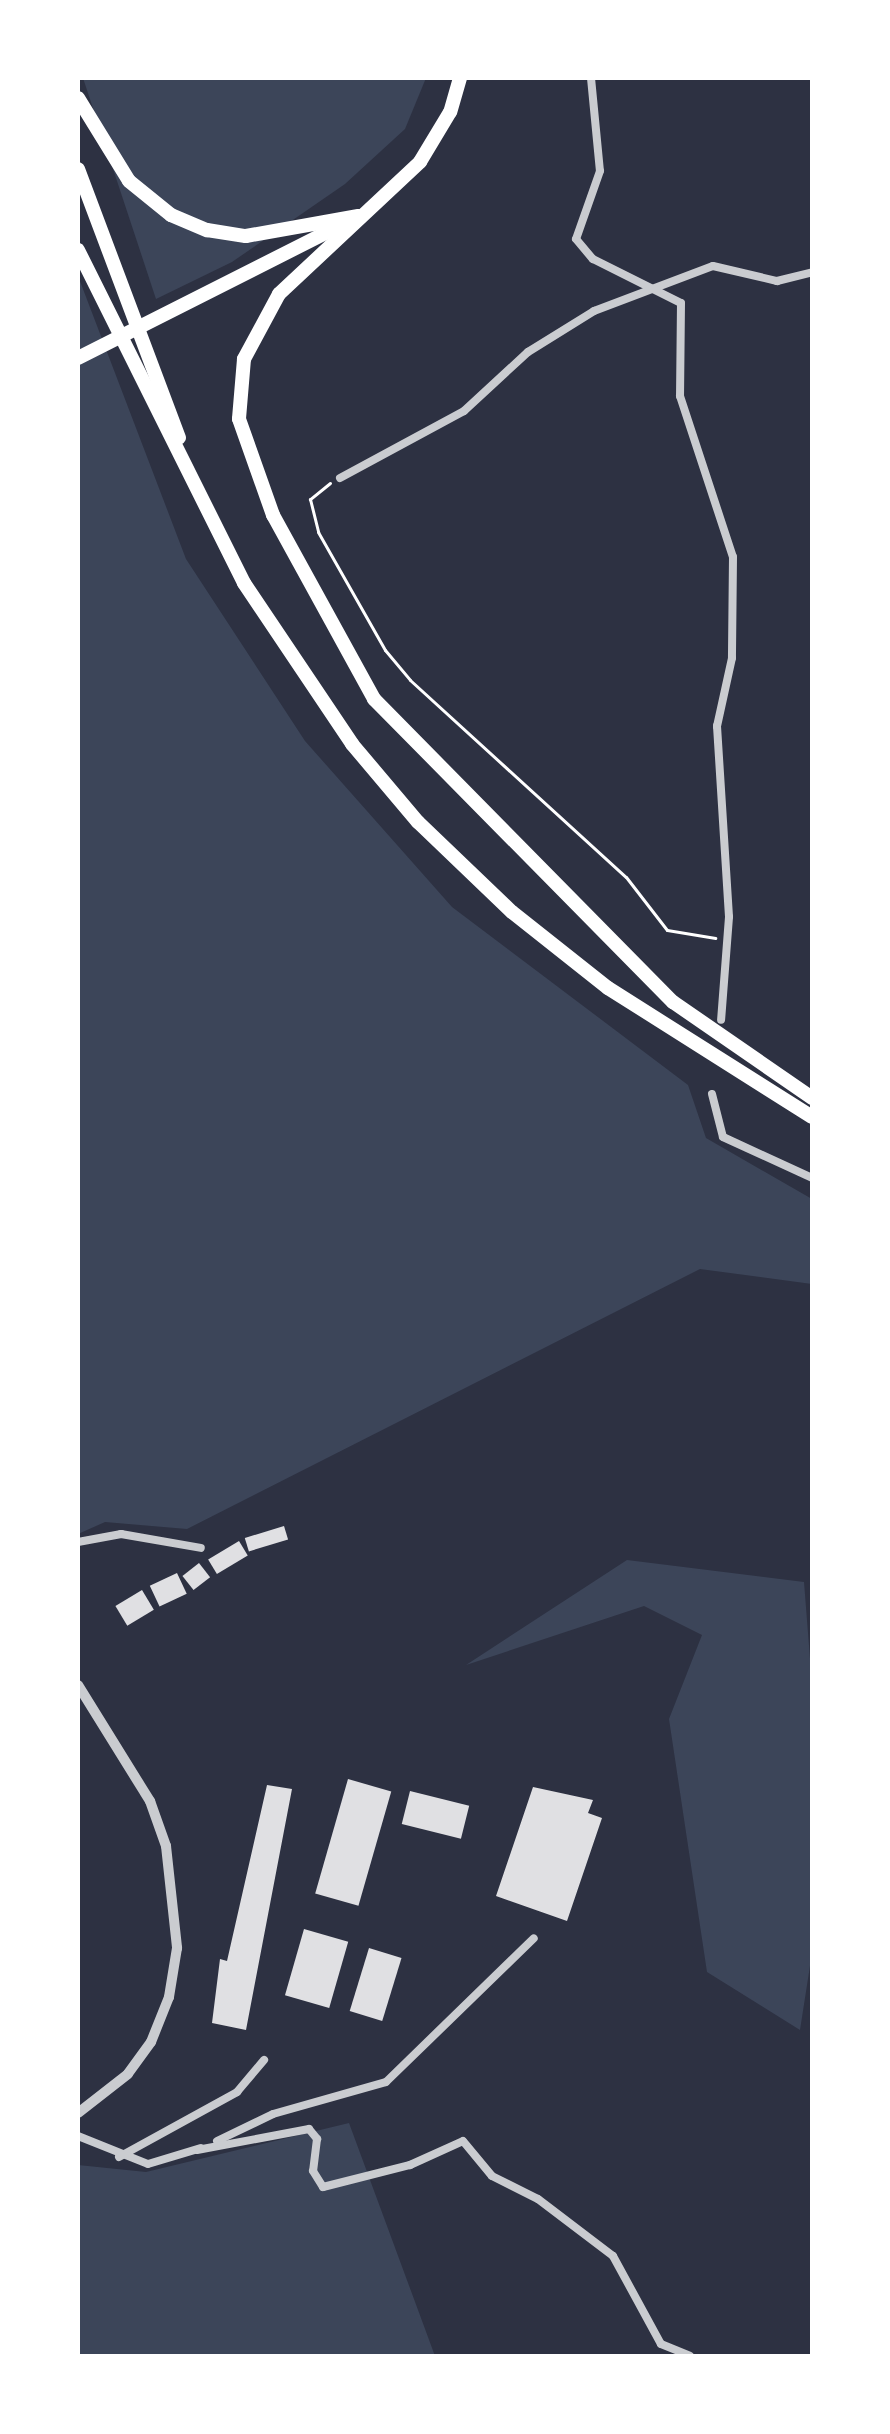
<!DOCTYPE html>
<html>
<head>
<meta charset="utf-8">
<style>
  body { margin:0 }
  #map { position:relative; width:890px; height:2434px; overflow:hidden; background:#2d3142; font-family:Figtree,sans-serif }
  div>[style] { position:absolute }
  .green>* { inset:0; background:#3c4559 }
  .building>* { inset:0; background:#e0e0e3; transform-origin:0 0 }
  .path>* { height:3px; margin:-1.5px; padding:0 1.5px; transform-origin:1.5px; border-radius:1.5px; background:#fff }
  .minor>* { height:8px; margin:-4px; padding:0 4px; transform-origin:4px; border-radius:4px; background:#caccd0 }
  .tertiary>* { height:10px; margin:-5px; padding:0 5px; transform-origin:5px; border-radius:5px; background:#caccd0 }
  .trunk>* { height:14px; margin:-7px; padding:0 7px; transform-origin:7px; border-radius:7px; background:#fff }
  span { translate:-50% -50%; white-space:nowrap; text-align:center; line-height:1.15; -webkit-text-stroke:6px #fff; paint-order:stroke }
  .frame { position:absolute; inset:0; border:80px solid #fff; pointer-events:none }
</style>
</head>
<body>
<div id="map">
  <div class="green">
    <i style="clip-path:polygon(83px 78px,426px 78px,405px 129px,345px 184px,232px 262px,156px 299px)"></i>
    <i style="clip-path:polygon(78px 276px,186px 559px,305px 741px,452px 907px,688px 1085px,706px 1138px,812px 1199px,812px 1284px,700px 1269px,187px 1529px,105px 1522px,78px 1534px)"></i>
    <i style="clip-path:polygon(627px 1560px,804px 1582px,812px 1684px,812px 1953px,800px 2030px,707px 1972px,669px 1719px,702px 1635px,644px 1606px,466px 1665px)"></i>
    <i style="clip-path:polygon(349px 2123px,435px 2356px,78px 2356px,78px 2165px,146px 2172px)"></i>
  </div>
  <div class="building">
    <i style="left:284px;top:1526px;width:14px;height:41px;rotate:73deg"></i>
    <i style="left:239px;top:1541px;width:17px;height:36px;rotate:59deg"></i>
    <i style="left:199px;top:1563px;width:18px;height:21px;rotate:52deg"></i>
    <i style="left:177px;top:1573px;width:23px;height:30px;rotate:65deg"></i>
    <i style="left:142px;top:1590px;width:23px;height:31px;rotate:59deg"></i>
    <i style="left:348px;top:1779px;width:45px;height:119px;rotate:16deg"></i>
    <i style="clip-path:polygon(267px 1785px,292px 1789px,246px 2030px,212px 2023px,220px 1959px,227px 1961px)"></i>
    <i style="clip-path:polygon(533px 1787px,593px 1800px,588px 1813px,602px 1818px,567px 1921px,496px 1896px)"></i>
    <i style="left:410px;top:1791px;width:61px;height:34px;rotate:14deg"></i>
    <i style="left:304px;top:1929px;width:46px;height:69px;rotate:16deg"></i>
    <i style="left:369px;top:1948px;width:34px;height:66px;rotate:17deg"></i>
  </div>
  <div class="path">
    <i style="left:330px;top:483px;width:26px;rotate:141deg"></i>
    <i style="left:310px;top:499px;width:34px;rotate:76deg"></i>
    <i style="left:318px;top:532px;width:136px;rotate:60.4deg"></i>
    <i style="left:385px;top:650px;width:39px;rotate:50deg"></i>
    <i style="left:410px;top:680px;width:292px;rotate:42.4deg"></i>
    <i style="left:626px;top:877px;width:67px;rotate:52.3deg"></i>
    <i style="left:667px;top:930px;width:49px;rotate:9.5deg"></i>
  </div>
  <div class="minor">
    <i style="left:591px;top:78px;width:93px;rotate:84.5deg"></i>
    <i style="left:600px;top:171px;width:72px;rotate:109.4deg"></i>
    <i style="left:576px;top:239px;width:26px;rotate:50deg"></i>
    <i style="left:593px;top:259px;width:98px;rotate:26.6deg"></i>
    <i style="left:681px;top:303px;width:93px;rotate:90.6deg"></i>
    <i style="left:680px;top:396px;width:169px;rotate:71.8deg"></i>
    <i style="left:733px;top:557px;width:101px;rotate:90.6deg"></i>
    <i style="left:732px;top:658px;width:70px;rotate:102.4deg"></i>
    <i style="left:717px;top:726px;width:191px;rotate:86.4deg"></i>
    <i style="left:729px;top:917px;width:103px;rotate:94.4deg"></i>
    <i style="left:340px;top:478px;width:141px;rotate:-28.4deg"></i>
    <i style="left:464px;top:411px;width:87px;rotate:-42.7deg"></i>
    <i style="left:528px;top:352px;width:78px;rotate:-31.8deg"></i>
    <i style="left:594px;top:311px;width:127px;rotate:-20.7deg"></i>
    <i style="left:713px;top:266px;width:66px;rotate:13.2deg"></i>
    <i style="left:777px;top:281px;width:36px;rotate:-14deg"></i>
    <i style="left:712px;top:1094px;width:44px;rotate:75.7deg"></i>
    <i style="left:723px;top:1137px;width:98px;rotate:24.7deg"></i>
    <i style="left:78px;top:1542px;width:44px;rotate:-10.5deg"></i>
    <i style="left:121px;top:1534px;width:81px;rotate:9.9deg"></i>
    <i style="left:78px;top:2136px;width:75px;rotate:21.8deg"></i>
    <i style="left:148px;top:2164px;width:55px;rotate:-16.8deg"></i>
    <i style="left:217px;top:2141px;width:62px;rotate:-25.7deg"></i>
    <i style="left:273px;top:2114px;width:117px;rotate:-15.8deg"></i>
    <i style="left:386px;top:2082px;width:206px;rotate:-44.2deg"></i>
    <i style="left:197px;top:2150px;width:114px;rotate:-10.6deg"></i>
    <i style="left:309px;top:2129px;width:13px;rotate:51deg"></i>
    <i style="left:317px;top:2139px;width:32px;rotate:97deg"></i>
    <i style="left:313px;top:2171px;width:19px;rotate:58deg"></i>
    <i style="left:323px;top:2187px;width:90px;rotate:-14.2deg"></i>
    <i style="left:410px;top:2165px;width:58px;rotate:-24.4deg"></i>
    <i style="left:463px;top:2141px;width:45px;rotate:50.4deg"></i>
    <i style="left:492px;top:2176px;width:51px;rotate:26.6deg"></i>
    <i style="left:538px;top:2199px;width:94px;rotate:37.2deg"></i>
    <i style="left:613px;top:2256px;width:100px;rotate:61.4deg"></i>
    <i style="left:661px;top:2344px;width:31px;rotate:22deg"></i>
    <i style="left:119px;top:2157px;width:135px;rotate:-28.8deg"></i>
    <i style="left:237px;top:2092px;width:42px;rotate:-49.8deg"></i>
  </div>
  <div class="tertiary">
    <i style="left:78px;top:1685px;width:137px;rotate:58.2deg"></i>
    <i style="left:150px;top:1801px;width:48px;rotate:70.4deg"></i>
    <i style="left:166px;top:1846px;width:103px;rotate:83.8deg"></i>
    <i style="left:177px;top:1948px;width:50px;rotate:99.3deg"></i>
    <i style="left:169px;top:1997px;width:48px;rotate:111.8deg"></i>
    <i style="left:151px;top:2042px;width:39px;rotate:126deg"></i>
    <i style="left:128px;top:2074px;width:63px;rotate:142deg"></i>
  </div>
  <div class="trunk">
    <i style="left:460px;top:78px;width:35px;rotate:106deg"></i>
    <i style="left:450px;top:112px;width:58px;rotate:121deg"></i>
    <i style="left:420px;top:162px;width:193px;rotate:136.9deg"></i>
    <i style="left:279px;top:294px;width:74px;rotate:118.3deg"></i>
    <i style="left:244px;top:359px;width:60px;rotate:94.8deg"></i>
    <i style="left:239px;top:419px;width:102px;rotate:70.5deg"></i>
    <i style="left:273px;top:515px;width:210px;rotate:61.2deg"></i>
    <i style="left:374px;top:699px;width:426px;rotate:45.4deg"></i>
    <i style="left:673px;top:1002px;width:169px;rotate:34.6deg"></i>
    <i style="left:78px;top:98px;width:97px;rotate:58.4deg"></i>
    <i style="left:129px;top:181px;width:54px;rotate:39deg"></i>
    <i style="left:171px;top:215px;width:39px;rotate:23deg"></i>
    <i style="left:207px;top:230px;width:39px;rotate:9deg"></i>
    <i style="left:246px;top:236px;width:114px;rotate:-10.1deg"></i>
    <i style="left:78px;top:169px;width:287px;rotate:69.4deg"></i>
    <i style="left:78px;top:250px;width:372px;rotate:63.5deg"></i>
    <i style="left:244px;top:583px;width:194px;rotate:56.1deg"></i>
    <i style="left:352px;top:744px;width:102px;rotate:49.8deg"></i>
    <i style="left:418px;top:822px;width:130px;rotate:43.8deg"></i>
    <i style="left:512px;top:912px;width:122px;rotate:38.4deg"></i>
    <i style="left:608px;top:988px;width:241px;rotate:32.3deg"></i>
    <i style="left:78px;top:358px;width:295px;rotate:-26.8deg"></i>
  </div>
  <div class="frame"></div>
</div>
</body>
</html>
